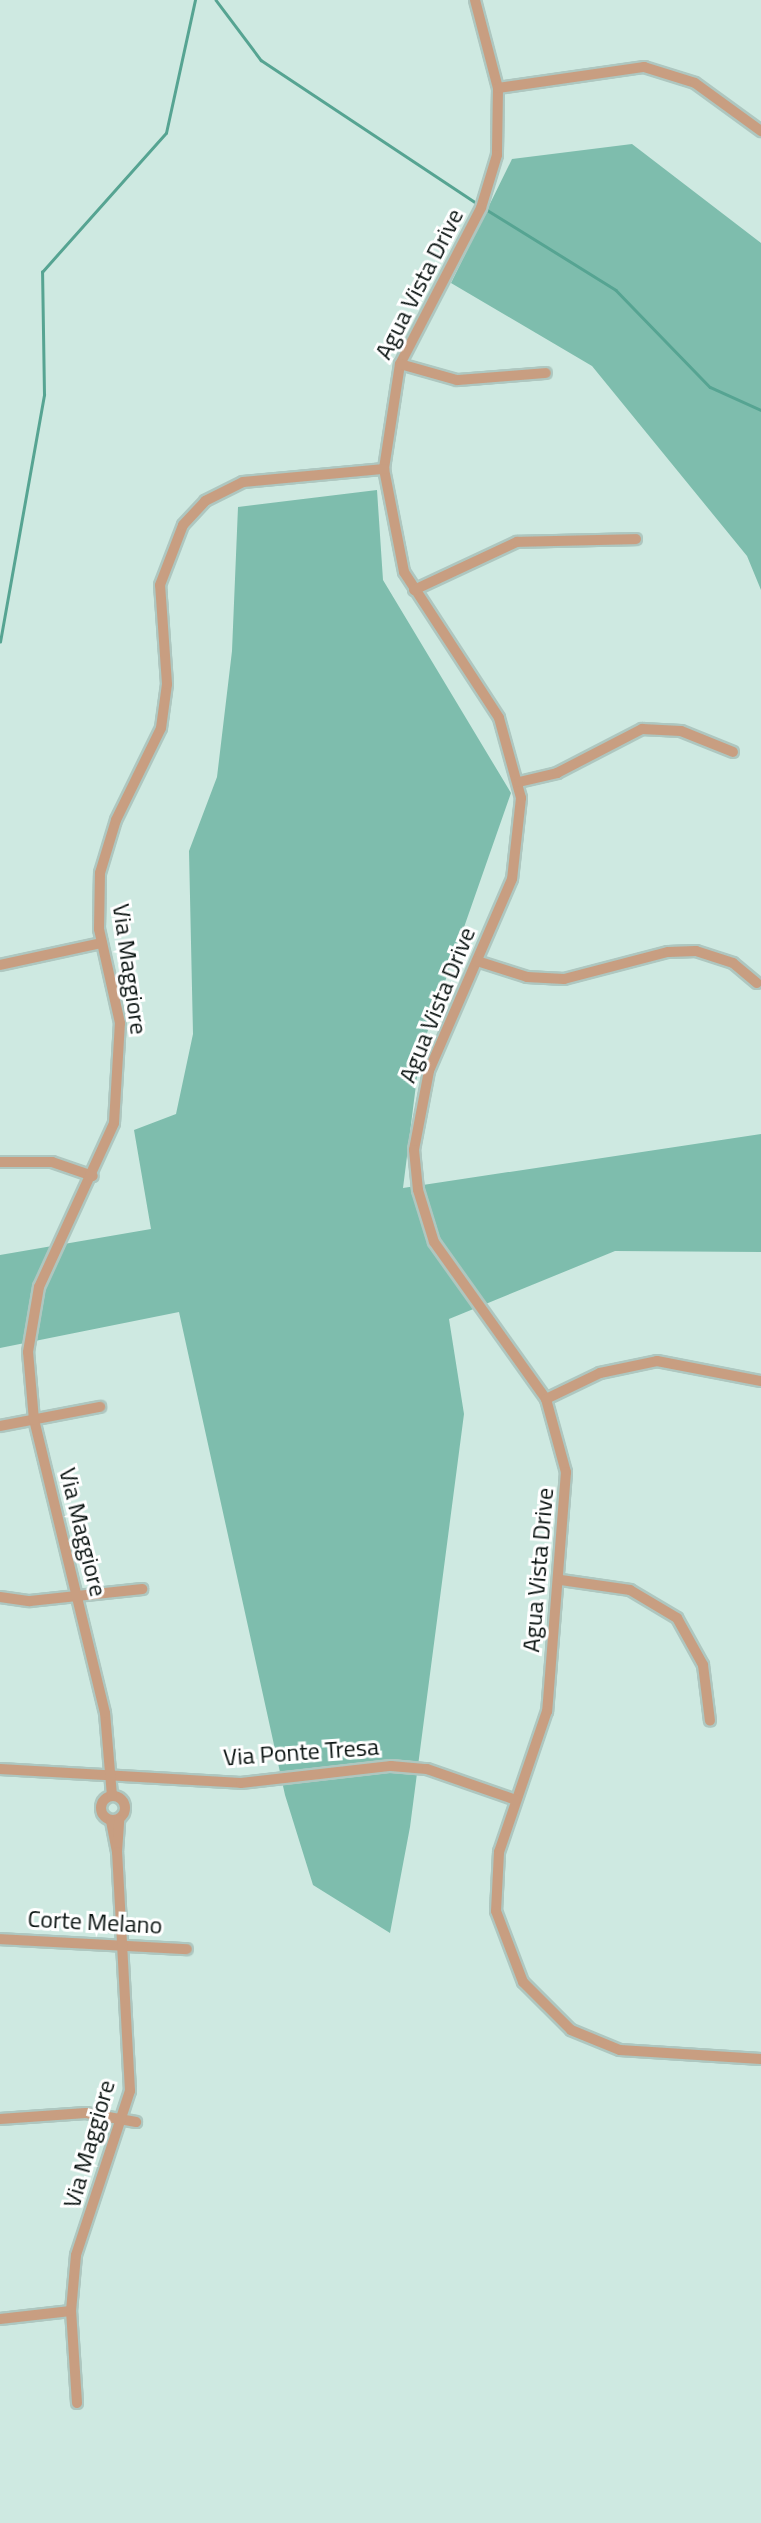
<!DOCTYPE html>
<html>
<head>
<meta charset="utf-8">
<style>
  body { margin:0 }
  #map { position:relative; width:761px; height:2523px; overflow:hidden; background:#cee9e1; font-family:"Titillium Web",sans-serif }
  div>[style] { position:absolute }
  .green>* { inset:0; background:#7ebdad }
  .stream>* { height:2.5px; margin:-1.25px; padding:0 1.25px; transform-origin:1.25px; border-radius:1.25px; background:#56a492 }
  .roads { filter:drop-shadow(2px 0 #aec7c0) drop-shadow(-2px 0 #aec7c0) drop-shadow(0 2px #aec7c0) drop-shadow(0 -2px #aec7c0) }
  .street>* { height:10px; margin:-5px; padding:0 5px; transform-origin:5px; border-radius:5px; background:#c89e81 }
  .street>.ring { margin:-5px; padding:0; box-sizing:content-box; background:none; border:10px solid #c89e81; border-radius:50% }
  span { translate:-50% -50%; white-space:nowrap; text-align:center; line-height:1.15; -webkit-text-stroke:6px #fff; paint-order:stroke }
  .street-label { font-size:24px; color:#091210 }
</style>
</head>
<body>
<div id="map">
  <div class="green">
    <i style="clip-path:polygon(632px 144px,761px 243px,761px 590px,747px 556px,592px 366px,451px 283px,512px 159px)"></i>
    <i style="clip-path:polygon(377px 490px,383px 580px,511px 793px,420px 1053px,403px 1188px,761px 1134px,761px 1252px,615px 1251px,449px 1319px,464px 1414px,410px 1827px,390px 1933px,313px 1885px,285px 1795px,179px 1312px,0 1348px,0 1255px,151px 1229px,134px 1130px,176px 1114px,193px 1034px,189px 851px,217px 777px,232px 651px,238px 507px)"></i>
  </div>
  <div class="stream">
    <i style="left:216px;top:0;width:75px;rotate:53.1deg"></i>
    <i style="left:261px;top:60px;width:260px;rotate:33.6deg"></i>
    <i style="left:484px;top:208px;width:155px;rotate:31.8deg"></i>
    <i style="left:616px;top:290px;width:135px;rotate:45.9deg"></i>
    <i style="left:710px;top:387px;width:56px;rotate:24.3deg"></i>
    <i style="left:0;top:642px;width:251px;rotate:-79.9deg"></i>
    <i style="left:44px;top:395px;width:123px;rotate:-90.9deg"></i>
    <i style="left:42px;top:272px;width:186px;rotate:-48.3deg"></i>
    <i style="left:166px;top:133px;width:136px;rotate:-77.7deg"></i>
  </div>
  <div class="roads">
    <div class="street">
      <i style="left:475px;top:0;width:91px;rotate:75.4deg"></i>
      <i style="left:498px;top:88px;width:67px;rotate:90.9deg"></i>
      <i style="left:497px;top:155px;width:55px;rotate:106.8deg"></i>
      <i style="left:481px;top:208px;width:176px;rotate:117.4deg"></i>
      <i style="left:400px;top:364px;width:106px;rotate:98.7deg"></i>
      <i style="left:384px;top:469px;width:105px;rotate:79deg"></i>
      <i style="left:404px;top:572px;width:174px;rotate:56.9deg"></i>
      <i style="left:499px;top:718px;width:83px;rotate:74.6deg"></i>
      <i style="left:521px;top:798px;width:81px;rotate:96.3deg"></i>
      <i style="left:512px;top:879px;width:209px;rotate:113.4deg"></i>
      <i style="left:429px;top:1071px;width:80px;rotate:100.8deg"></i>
      <i style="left:414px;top:1150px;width:40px;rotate:84.3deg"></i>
      <i style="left:418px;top:1190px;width:54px;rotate:72.9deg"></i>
      <i style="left:434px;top:1242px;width:193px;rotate:54.5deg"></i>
      <i style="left:546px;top:1399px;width:76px;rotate:74.7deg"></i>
      <i style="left:566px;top:1472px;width:240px;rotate:94.5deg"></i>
      <i style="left:547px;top:1711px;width:149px;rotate:108.8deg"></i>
      <i style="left:499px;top:1852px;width:59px;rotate:92.9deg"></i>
      <i style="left:496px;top:1911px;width:76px;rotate:69.2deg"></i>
      <i style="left:523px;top:1982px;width:68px;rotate:45deg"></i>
      <i style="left:571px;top:2030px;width:53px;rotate:22.2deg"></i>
      <i style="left:620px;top:2050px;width:141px;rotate:3.7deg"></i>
      <i style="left:498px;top:88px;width:148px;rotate:-8.2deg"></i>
      <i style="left:644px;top:67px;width:53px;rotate:17.4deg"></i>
      <i style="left:695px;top:83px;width:82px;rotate:36deg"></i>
      <i style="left:400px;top:364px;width:59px;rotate:15.7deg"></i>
      <i style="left:457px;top:380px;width:89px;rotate:-4.5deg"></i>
      <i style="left:414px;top:590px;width:114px;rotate:-25deg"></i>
      <i style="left:517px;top:542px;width:119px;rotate:-1.4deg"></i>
      <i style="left:519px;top:782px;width:39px;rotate:-13deg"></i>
      <i style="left:557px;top:773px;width:96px;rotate:-27.4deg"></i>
      <i style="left:642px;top:729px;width:39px;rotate:3deg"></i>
      <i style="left:681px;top:731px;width:56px;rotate:22deg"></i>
      <i style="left:477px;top:961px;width:52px;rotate:17.7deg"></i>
      <i style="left:527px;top:977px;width:37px;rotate:3deg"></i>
      <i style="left:564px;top:979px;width:107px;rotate:-14.6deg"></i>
      <i style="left:668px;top:952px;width:28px;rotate:-2deg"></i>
      <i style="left:696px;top:951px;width:39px;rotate:18deg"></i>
      <i style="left:733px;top:963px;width:31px;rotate:40deg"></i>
      <i style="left:0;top:965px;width:104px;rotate:-12.2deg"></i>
      <i style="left:0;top:1162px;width:52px"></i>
      <i style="left:52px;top:1162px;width:43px;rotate:18.9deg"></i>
      <i style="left:546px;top:1399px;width:60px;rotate:-25.7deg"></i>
      <i style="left:600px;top:1373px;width:58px;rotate:-11.9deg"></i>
      <i style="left:657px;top:1361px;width:106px;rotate:10.9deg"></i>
      <i style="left:0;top:1426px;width:102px;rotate:-10.8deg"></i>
      <i style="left:561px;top:1580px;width:70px;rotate:8.2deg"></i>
      <i style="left:630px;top:1590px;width:55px;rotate:30.8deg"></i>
      <i style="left:677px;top:1618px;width:54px;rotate:61deg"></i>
      <i style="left:703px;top:1665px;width:56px;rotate:82.9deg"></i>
      <i style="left:0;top:1597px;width:30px;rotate:8deg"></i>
      <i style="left:30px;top:1601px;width:113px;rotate:-6.1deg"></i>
      <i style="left:0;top:1769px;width:241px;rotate:3.3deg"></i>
      <i style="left:241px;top:1783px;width:151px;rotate:-6.5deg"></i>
      <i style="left:391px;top:1766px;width:36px;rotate:5deg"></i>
      <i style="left:427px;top:1769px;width:94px;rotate:19.2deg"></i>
      <i class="ring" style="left:101px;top:1796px;width:14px;height:14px"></i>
      <i style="left:112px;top:1796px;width:83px;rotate:-94.8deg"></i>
      <i style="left:105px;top:1713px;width:301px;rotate:-103.6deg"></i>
      <i style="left:34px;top:1420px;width:68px;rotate:-95deg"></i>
      <i style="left:28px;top:1352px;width:66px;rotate:-80.4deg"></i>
      <i style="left:39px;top:1287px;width:180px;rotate:-65.4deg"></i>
      <i style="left:114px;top:1123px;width:100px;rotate:-86.6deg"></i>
      <i style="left:120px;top:1023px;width:96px;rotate:-102.6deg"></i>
      <i style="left:99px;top:929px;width:56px;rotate:-89deg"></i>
      <i style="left:100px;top:873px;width:55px;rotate:-73.2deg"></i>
      <i style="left:116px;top:820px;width:102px;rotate:-63.9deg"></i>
      <i style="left:161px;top:728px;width:44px;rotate:-82.2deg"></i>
      <i style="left:167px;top:684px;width:99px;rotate:-94deg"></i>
      <i style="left:160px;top:585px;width:64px;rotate:-69deg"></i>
      <i style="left:183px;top:525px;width:33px;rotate:-47deg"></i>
      <i style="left:205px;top:501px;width:42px;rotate:-26.6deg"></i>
      <i style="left:243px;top:482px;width:142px;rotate:-5.3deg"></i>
      <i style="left:111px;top:1821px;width:32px;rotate:79deg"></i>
      <i style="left:117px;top:1852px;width:32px;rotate:-86deg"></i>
      <i style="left:0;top:1939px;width:187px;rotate:3.1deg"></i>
      <i style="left:0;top:2119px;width:86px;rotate:-4deg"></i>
      <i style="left:86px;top:2113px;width:51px;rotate:10.2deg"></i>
      <i style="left:0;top:2319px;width:71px;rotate:-6.4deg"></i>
      <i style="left:77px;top:2403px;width:92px;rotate:-93.7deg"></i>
      <i style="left:71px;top:2311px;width:56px;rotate:-84.9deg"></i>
      <i style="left:76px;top:2255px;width:173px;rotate:-71.8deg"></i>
      <i style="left:130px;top:2091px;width:239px;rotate:-93.1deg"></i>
    </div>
  </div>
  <div class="street-label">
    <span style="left:419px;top:284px;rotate:-63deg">Agua Vista Drive</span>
    <span style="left:130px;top:969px;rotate:82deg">Via Maggiore</span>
    <span style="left:437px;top:1005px;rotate:-68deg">Agua Vista Drive</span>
    <span style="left:83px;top:1532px;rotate:76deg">Via Maggiore</span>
    <span style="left:538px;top:1570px;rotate:-85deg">Agua Vista Drive</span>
    <span style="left:301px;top:1752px;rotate:-4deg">Via Ponte Tresa</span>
    <span style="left:95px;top:1922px;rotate:3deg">Corte Melano</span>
    <span style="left:89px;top:2144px;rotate:-74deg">Via Maggiore</span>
  </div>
</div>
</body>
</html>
